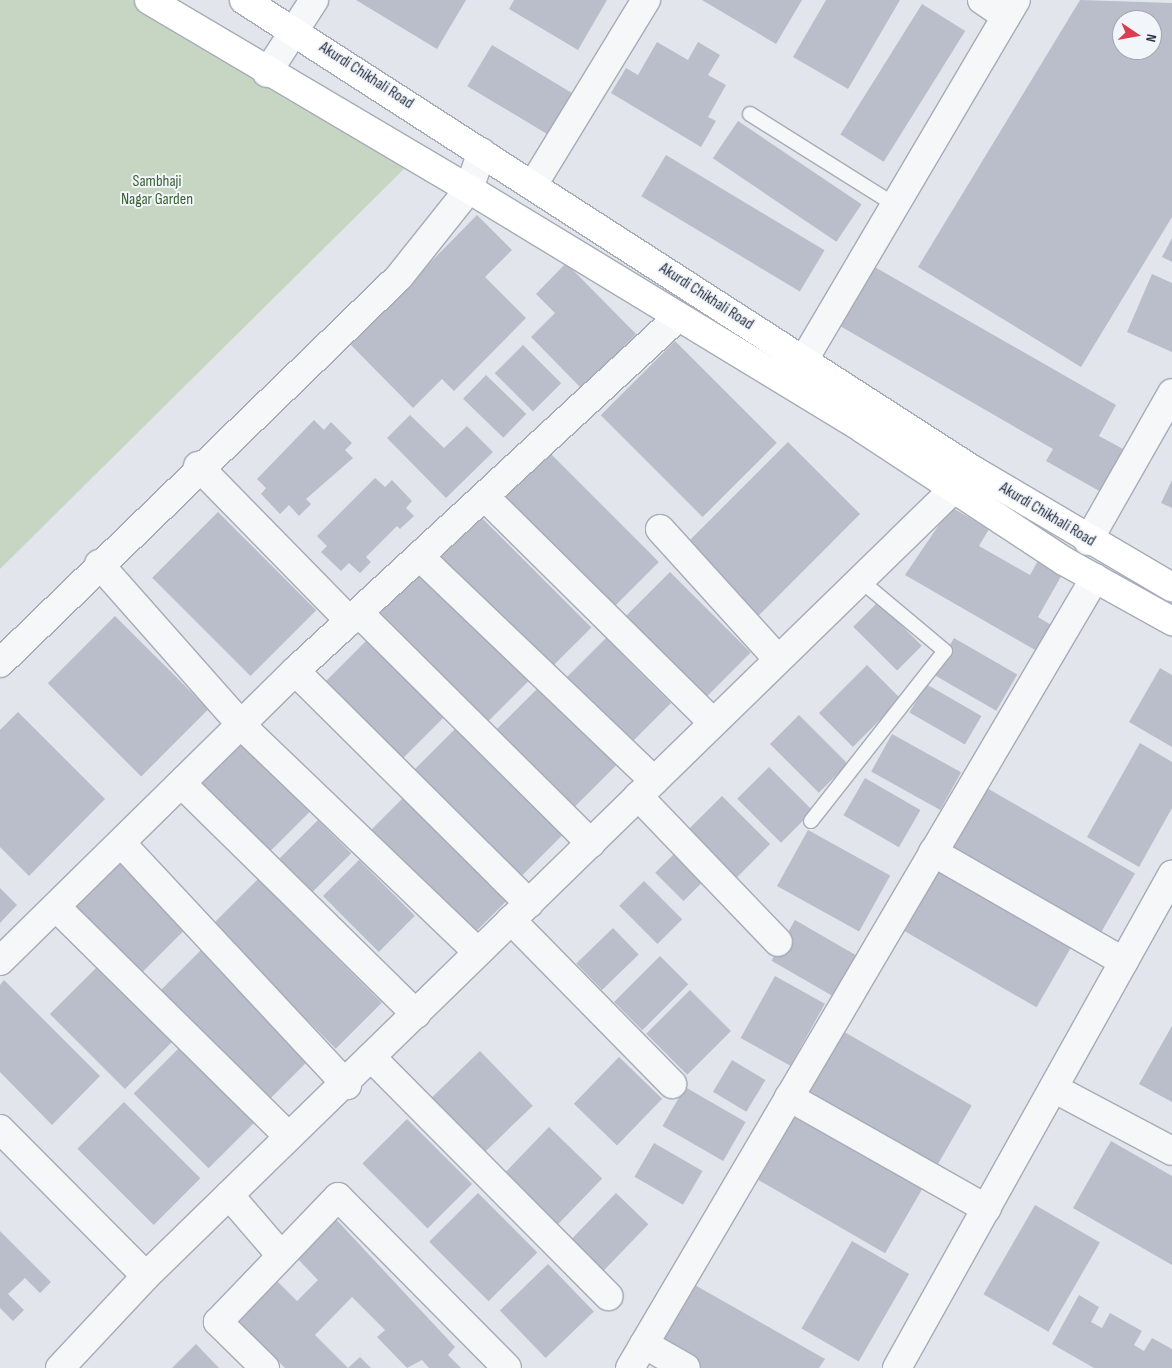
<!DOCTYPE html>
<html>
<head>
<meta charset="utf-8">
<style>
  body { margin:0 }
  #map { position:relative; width:1172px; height:1368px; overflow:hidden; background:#e2e5ec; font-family:"Sofia Sans Condensed",sans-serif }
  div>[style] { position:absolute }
  .green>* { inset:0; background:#c7d6c2 }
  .building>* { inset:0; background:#b9beca; transform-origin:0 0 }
  .roads { filter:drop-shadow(1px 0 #a6acb7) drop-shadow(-1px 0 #a6acb7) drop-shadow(0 1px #a6acb7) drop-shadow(0 -1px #a6acb7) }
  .service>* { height:14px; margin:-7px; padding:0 7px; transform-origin:7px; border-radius:7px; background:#f5f7f9 }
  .minor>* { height:28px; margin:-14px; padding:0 14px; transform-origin:14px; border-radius:14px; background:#f5f7f9 }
  .secondary>* { height:28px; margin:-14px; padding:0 14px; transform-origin:14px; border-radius:14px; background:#fff }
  span { translate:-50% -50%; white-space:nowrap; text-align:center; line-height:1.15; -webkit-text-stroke:4px #f2f5f9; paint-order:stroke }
  .street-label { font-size:16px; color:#283245 }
  .park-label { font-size:16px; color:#3c6234 }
  .north { position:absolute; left:1112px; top:10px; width:50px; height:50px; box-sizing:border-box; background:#f2f5f9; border:1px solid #a1a7b1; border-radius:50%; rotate:102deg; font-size:14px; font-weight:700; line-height:20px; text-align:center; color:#283245 }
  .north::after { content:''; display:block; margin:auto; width:18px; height:22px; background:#da3d51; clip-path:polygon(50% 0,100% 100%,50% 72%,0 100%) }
</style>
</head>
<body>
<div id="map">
  <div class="green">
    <i style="clip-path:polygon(0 0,143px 0,412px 161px,0 569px)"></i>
  </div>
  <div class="building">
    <i style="clip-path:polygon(356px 0,466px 0,437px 49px)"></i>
    <i style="clip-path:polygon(514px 0,607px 0,578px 50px,509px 9px)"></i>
    <i style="clip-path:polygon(702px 0,802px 0,776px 44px)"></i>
    <i style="clip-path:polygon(826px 0,900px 0,848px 89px,793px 57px)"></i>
    <i style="clip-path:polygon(evenodd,1080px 0,1172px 3px,1172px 217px,1081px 367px,918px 267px,1080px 0,1122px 20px,1152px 20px,1152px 50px,1122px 50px,1122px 20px)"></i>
    <i style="left:922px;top:4px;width:51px;height:154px;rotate:32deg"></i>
    <i style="clip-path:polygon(657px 42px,688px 60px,698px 42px,720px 55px,708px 75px,726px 85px,708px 117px,716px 121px,701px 147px,611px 93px,626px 68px,638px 75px)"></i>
    <i style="left:492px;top:45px;width:98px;height:48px;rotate:31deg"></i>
    <i style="left:738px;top:121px;width:149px;height:45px;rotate:34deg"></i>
    <i style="left:666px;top:155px;width:185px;height:48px;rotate:31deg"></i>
    <i style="clip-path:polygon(477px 215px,512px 250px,485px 277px,526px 318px,454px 391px,442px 379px,413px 408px,350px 344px)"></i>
    <i style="clip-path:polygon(1172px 238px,1172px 262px,1162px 257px)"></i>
    <i style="clip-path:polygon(566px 263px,636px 334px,582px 389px,531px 337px,555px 313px,536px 294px)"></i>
    <i style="clip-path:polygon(873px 266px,1116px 405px,1099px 436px,1125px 450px,1101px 492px,1046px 461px,1053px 449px,840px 326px)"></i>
    <i style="clip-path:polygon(1152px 274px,1172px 283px,1172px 352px,1127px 332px)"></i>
    <i style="left:675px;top:341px;width:144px;height:105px;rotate:45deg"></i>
    <i style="left:523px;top:345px;width:54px;height:40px;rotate:45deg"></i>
    <i style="left:486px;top:375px;width:56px;height:33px;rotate:44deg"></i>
    <i style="clip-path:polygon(410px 415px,444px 448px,467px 426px,493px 452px,446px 498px,387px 438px)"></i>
    <i style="clip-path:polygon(314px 420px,324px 430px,331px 422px,352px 443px,345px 450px,353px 458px,306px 499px,311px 504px,299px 516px,289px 505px,280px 514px,261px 494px,266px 488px,257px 479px)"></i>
    <i style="left:788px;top:442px;width:102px;height:147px;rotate:45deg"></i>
    <i style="left:550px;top:453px;width:154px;height:64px;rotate:45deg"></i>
    <i style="clip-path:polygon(375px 478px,385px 487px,392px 480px,412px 501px,406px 508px,414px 516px,400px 529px,397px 526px,366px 557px,371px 562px,360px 573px,349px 563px,341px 571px,321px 552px,327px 546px,317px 536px)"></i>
    <i style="clip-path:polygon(1172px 480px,1172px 508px,1161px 503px)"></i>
    <i style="clip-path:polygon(951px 507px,989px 529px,979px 546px,1030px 575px,1039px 559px,1063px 573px,1038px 617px,1056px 628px,1042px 654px,905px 575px)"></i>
    <i style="left:218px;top:512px;width:139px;height:93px;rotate:45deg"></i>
    <i style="left:479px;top:515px;width:159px;height:57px;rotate:45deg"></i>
    <i style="left:420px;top:566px;width:158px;height:66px;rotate:45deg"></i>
    <i style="left:670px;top:572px;width:114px;height:63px;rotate:45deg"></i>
    <i style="left:878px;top:602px;width:62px;height:35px;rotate:45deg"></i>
    <i style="left:115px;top:616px;width:132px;height:95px;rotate:45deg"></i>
    <i style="left:372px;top:635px;width:109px;height:72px;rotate:45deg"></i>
    <i style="left:606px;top:638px;width:92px;height:64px;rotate:45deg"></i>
    <i style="left:954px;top:638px;width:73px;height:42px;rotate:30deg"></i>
    <i style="left:867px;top:665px;width:48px;height:68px;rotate:45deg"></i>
    <i style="clip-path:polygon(1160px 668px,1172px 675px,1172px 747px,1129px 722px)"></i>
    <i style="left:926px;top:684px;width:64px;height:33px;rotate:30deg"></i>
    <i style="left:541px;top:685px;width:110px;height:62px;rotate:45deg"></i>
    <i style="clip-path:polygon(18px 712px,105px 799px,29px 876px,0 847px,0 730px)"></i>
    <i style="left:799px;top:715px;width:69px;height:41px;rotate:45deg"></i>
    <i style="left:458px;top:726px;width:151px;height:66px;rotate:45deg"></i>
    <i style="left:892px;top:734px;width:79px;height:43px;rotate:29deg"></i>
    <i style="left:243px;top:737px;width:100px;height:69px;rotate:45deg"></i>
    <i style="clip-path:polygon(1140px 743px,1172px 762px,1172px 808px,1139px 867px,1087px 837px)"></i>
    <i style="left:769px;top:767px;width:62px;height:45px;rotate:45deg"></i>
    <i style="left:865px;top:778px;width:64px;height:43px;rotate:30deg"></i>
    <i style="left:980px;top:784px;width:179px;height:73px;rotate:30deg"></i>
    <i style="left:408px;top:793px;width:146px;height:59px;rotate:45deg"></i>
    <i style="left:722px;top:796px;width:68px;height:51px;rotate:45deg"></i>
    <i style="left:318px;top:820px;width:47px;height:57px;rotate:45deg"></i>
    <i style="left:808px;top:830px;width:94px;height:64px;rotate:29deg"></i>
    <i style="left:120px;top:853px;width:100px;height:69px;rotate:45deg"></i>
    <i style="left:675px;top:853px;width:40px;height:28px;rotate:45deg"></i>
    <i style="left:359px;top:860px;width:79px;height:51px;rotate:45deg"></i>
    <i style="left:942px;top:865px;width:153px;height:76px;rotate:30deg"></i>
    <i style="left:258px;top:879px;width:175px;height:65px;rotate:45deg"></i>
    <i style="left:644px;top:881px;width:54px;height:35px;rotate:45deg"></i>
    <i style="clip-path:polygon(0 888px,17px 905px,0 923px)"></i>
    <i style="left:795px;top:920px;width:74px;height:47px;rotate:30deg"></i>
    <i style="left:613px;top:928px;width:37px;height:51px;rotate:46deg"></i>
    <i style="left:203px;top:948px;width:154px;height:69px;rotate:45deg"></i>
    <i style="left:660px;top:956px;width:40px;height:65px;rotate:45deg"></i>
    <i style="left:98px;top:966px;width:106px;height:68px;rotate:45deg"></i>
    <i style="left:775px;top:976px;width:57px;height:71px;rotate:29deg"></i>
    <i style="clip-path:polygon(4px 980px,100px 1076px,52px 1125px,0 1072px,0 985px)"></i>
    <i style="left:690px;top:990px;width:58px;height:62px;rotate:45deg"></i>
    <i style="left:834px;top:1026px;width:159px;height:73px;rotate:30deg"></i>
    <i style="clip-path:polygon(1172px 1026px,1172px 1102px,1139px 1084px)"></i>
    <i style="left:181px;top:1046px;width:106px;height:67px;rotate:45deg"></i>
    <i style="left:480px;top:1051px;width:76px;height:71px;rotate:46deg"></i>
    <i style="left:619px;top:1057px;width:60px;height:65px;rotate:44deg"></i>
    <i style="left:732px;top:1060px;width:39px;height:37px;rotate:31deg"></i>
    <i style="left:685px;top:1087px;width:70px;height:45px;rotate:30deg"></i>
    <i style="left:124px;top:1102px;width:108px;height:66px;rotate:45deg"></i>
    <i style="left:794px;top:1107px;width:152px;height:81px;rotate:30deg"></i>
    <i style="left:407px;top:1119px;width:92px;height:63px;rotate:45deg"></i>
    <i style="left:549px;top:1127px;width:74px;height:65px;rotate:44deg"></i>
    <i style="clip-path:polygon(1111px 1141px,1172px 1176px,1172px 1265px,1073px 1208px)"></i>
    <i style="left:654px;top:1143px;width:56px;height:39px;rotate:30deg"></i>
    <i style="left:478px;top:1193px;width:84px;height:69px;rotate:45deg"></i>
    <i style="left:616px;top:1193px;width:45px;height:76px;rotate:44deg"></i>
    <i style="left:1035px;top:1205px;width:75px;height:103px;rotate:30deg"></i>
    <i style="clip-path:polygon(332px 1215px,455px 1347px,448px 1355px,461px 1368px,429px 1368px,422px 1360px,407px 1368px,377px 1337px,385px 1330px,352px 1297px,315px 1335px,348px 1368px,360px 1357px,371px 1368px,285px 1368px,234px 1317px,274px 1278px,297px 1301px,318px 1280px,293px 1254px)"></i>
    <i style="clip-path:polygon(0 1231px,51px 1282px,40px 1293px,25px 1278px,8px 1294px,24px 1310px,13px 1321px,0 1308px)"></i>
    <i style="left:852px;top:1241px;width:66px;height:101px;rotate:30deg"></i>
    <i style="left:548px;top:1264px;width:66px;height:67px;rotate:46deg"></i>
    <i style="clip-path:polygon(693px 1284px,825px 1359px,819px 1368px,694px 1368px,657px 1347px)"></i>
    <i style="clip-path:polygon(1079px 1295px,1099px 1307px,1091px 1322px,1102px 1328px,1110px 1313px,1142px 1331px,1134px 1345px,1144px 1351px,1152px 1338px,1172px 1349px,1172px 1368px,1094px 1368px,1052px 1344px)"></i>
    <i style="clip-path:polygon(196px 1344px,219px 1368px,172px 1368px)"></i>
  </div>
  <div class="roads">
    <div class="service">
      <i style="left:750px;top:114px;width:171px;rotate:32.1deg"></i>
      <i style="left:811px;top:821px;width:216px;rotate:-51.8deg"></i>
      <i style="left:945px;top:651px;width:111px;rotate:-140.1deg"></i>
    </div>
    <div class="minor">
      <i style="left:982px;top:0;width:29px;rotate:34deg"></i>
      <i style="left:267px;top:73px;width:87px;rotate:-57.2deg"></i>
      <i style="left:533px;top:185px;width:217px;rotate:-58.6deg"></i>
      <i style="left:792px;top:380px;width:441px;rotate:-59.5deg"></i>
      <i style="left:198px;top:466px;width:217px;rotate:45.6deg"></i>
      <i style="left:485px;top:497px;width:321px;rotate:44.7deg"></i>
      <i style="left:660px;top:529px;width:176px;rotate:47.8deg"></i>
      <i style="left:1088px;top:541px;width:170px;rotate:-60.4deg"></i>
      <i style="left:420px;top:557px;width:324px;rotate:43.7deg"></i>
      <i style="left:99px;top:564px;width:217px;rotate:48.5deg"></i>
      <i style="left:243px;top:727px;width:325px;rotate:43.8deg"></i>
      <i style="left:359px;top:613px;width:327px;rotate:44.8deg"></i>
      <i style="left:0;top:663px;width:555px;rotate:-44.05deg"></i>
      <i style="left:399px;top:277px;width:112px;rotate:-51.5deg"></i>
      <i style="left:469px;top:189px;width:39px;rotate:-71deg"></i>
      <i style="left:295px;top:671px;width:330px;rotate:44.8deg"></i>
      <i style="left:183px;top:785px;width:327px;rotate:44.5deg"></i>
      <i style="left:638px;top:796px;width:202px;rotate:46.2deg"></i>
      <i style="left:122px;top:844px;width:330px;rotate:47deg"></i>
      <i style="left:933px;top:852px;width:220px;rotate:29.9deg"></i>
      <i style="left:56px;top:907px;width:327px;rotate:44.6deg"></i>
      <i style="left:511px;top:920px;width:230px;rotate:45.5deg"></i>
      <i style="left:0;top:961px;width:414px;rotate:-44.5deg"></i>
      <i style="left:295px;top:671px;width:520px;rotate:-42.74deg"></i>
      <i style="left:371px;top:1057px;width:337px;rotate:45.2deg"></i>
      <i style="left:1055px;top:1089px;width:132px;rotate:27.9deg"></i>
      <i style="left:789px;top:1097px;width:227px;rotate:29.5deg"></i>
      <i style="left:0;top:1129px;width:207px;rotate:45.2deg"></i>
      <i style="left:229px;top:1195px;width:78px;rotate:49.2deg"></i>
      <i style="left:644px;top:1344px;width:48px;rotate:29.7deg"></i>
      <i style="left:60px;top:1368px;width:126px;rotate:-46.9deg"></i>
      <i style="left:146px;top:1276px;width:1151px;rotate:-44.26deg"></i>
      <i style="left:265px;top:1368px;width:66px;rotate:-135.6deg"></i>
      <i style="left:218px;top:1322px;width:173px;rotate:-46.2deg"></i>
      <i style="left:338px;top:1197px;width:240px;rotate:45.3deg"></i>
      <i style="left:630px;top:1368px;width:917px;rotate:-59.52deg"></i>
      <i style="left:897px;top:1368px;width:565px;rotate:-60.85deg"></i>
    </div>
    <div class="secondary">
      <i style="left:149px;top:0;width:372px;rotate:30.6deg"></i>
      <i style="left:469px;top:189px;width:461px;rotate:31.3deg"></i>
      <i style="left:863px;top:429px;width:240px;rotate:33.3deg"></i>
      <i style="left:1064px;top:561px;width:124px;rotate:29.1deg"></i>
      <i style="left:244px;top:0;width:867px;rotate:32.81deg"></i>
      <i style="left:973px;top:470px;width:231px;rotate:30.5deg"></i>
    </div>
  </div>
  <div class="street-label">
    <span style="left:366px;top:76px;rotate:33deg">Akurdi Chikhali Road</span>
    <span style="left:706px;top:297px;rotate:33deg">Akurdi Chikhali Road</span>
    <span style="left:1047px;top:515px;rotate:31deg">Akurdi Chikhali Road</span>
  </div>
  <div class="park-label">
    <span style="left:157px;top:191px">Sambhaji<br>Nagar Garden</span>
  </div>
  <div class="north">N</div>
</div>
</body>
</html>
